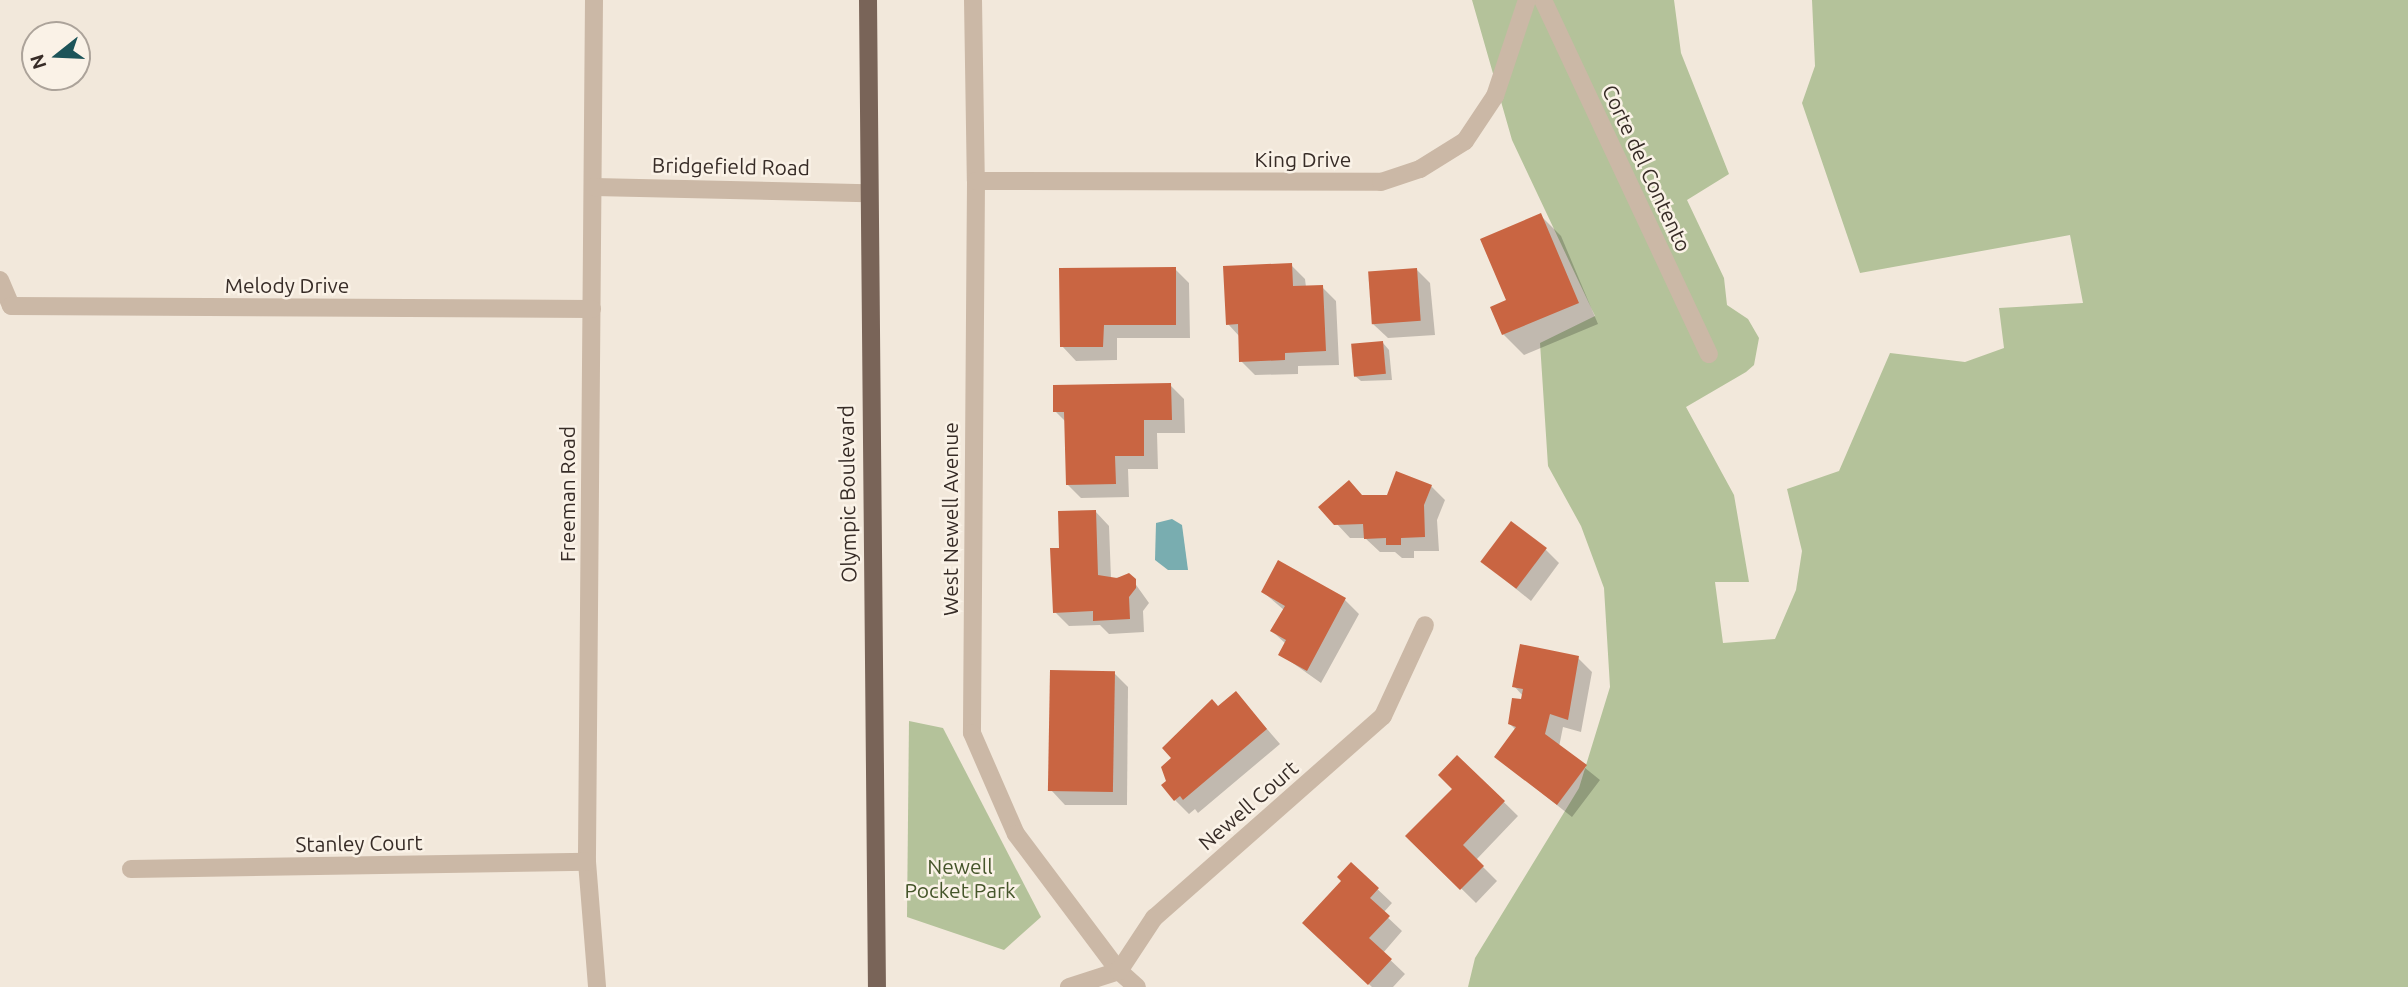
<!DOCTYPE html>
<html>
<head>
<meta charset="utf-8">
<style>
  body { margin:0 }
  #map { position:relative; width:2408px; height:987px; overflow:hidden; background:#f2e8db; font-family:Ubuntu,sans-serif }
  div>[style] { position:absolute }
  .green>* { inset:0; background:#b4c29a }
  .water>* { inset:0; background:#79adb0 }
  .shadow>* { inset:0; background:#0003 }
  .building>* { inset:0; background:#c96542; transform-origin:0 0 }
  .minor>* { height:18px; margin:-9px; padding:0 9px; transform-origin:9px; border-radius:9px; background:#cbb8a6 }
  .major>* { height:18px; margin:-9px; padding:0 9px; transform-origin:9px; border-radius:9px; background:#796458 }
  span { translate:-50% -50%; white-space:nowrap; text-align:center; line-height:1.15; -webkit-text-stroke:5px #faf2e7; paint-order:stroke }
  .street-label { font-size:21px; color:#372c27 }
  .park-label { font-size:21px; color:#45552a }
  .north { position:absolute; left:21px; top:21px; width:70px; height:70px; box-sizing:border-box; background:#faf2e7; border:2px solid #aca39a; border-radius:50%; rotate:252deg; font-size:19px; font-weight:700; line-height:28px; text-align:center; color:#372c27 }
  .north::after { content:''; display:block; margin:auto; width:24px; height:32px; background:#1c5459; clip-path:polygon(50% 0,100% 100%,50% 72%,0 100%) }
</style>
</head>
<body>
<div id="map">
  <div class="green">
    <i style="clip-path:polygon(1472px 0,1674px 0,1681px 53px,1729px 174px,1687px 200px,1724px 278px,1727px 305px,1748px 319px,1759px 338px,1754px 365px,1746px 372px,1686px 407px,1734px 495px,1749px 582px,1715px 582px,1723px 643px,1775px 639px,1796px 590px,1802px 551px,1787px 489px,1839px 471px,1890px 353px,1965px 362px,2004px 348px,1999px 308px,2083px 303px,2070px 235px,1860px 273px,1802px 103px,1815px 66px,1812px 0,2408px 0,2408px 987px,1468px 987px,1475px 958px,1579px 788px,1610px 687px,1604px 588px,1581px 526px,1548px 466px,1540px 343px,1595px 316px,1512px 140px)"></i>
    <i style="clip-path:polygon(909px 721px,943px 728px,1041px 917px,1004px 950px,907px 917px)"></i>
  </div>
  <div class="water">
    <i style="clip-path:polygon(1172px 519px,1182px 525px,1188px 570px,1168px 570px,1155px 560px,1156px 523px)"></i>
  </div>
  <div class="shadow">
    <i style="clip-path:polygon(1540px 215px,1561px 236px,1598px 324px,1524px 355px,1503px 334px,1508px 301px)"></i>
    <i style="clip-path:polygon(1291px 265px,1305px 279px,1306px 287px,1322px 287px,1336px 301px,1339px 365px,1298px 366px,1298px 374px,1255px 375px,1241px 361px,1240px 337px,1228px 324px)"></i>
    <i style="clip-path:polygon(1175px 269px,1189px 283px,1190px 338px,1117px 338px,1117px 360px,1076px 361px,1062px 346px)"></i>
    <i style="clip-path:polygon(1416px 269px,1430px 283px,1435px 335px,1388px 338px,1373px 324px)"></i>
    <i style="clip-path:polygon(1383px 343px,1389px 350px,1392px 380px,1361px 381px,1354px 375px)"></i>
    <i style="clip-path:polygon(1170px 385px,1184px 399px,1185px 433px,1157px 433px,1158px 469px,1128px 469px,1129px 497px,1081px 498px,1067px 484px,1066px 422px,1055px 411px)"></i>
    <i style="clip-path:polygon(1431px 486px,1445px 500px,1437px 520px,1439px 551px,1414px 551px,1414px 558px,1402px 558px,1395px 552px,1380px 552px,1365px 538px,1350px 538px,1336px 523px,1363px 496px,1389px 497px)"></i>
    <i style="clip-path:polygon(1095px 511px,1109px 526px,1111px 579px,1129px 575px,1149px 603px,1143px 611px,1144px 632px,1109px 634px,1100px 625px,1069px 626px,1055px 612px,1061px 550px)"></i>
    <i style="clip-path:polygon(1545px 549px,1559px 563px,1531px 601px,1483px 562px)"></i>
    <i style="clip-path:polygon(1279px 562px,1345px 600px,1359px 614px,1321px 683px,1280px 654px,1286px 644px,1272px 631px,1284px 610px,1263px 592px)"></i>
    <i style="clip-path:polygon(1578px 658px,1592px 672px,1581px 732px,1563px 727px,1559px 747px,1600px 780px,1572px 817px,1496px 757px,1516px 730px,1510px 724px,1523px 696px,1514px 686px)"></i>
    <i style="clip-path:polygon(1114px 673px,1128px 687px,1127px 805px,1065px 805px,1051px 790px)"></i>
    <i style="clip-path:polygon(1236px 693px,1280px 744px,1198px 813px,1195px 809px,1189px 814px,1175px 800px,1168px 781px,1174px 759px)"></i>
    <i style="clip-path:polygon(1458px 757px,1518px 816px,1476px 860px,1497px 881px,1476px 903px,1408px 836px,1454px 789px)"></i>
    <i style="clip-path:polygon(1351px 864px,1392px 903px,1383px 913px,1402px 931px,1383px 953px,1405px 974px,1393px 987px,1372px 987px,1319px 937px)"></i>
  </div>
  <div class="building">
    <i style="clip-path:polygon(1541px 213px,1579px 303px,1502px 335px,1490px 307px,1506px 300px,1480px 239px)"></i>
    <i style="clip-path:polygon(1292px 263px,1293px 286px,1323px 285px,1326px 351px,1285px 353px,1285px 360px,1239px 362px,1238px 324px,1226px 325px,1223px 266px)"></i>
    <i style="clip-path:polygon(1176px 267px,1176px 325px,1104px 325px,1103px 347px,1060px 347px,1059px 268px)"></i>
    <i style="left:1417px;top:268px;width:53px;height:49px;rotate:86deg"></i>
    <i style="left:1383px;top:341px;width:33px;height:32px;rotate:85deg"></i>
    <i style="clip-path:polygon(1171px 383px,1172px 420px,1144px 420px,1144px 456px,1115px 456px,1116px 484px,1066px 485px,1064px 412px,1053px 412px,1053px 385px)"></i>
    <i style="clip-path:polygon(1396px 471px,1432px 485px,1424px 505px,1425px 537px,1401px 538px,1401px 545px,1386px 545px,1386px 538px,1364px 539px,1363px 524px,1334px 525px,1318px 507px,1349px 480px,1362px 495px,1387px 495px)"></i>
    <i style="clip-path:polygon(1096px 510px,1098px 575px,1117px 578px,1129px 573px,1136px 579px,1136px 588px,1129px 597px,1130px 619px,1093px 621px,1093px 611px,1053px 613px,1050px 548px,1059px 548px,1058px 511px)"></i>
    <i style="left:1511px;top:521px;width:45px;height:51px;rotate:37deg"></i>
    <i style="clip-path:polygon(1278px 560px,1346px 598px,1307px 671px,1278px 655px,1286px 640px,1270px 631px,1285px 606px,1261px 592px)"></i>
    <i style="clip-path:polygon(1520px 644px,1579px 656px,1568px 720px,1550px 714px,1545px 734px,1587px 765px,1557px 805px,1494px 757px,1516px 727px,1508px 724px,1512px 698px,1521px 699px,1523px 689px,1512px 687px)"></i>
    <i style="left:1050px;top:670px;width:65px;height:121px;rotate:1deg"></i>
    <i style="clip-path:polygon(1236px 691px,1267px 729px,1183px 800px,1180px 796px,1174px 801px,1161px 785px,1166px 781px,1161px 767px,1171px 758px,1162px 748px,1212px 699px,1218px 706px)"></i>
    <i style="clip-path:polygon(1457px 755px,1505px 801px,1463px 845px,1484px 866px,1460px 890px,1405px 836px,1452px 789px,1438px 775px)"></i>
    <i style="clip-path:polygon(1351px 862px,1379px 888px,1370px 898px,1390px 916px,1369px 938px,1392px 959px,1368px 985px,1302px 923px,1341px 881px,1337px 877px)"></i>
  </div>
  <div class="minor">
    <i style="left:594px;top:0;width:862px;rotate:90.47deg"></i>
    <i style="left:587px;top:862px;width:125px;rotate:85.4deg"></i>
    <i style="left:973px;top:0;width:181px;rotate:89.1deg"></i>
    <i style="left:976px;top:181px;width:552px;rotate:90.42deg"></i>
    <i style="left:972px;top:733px;width:110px;rotate:66.5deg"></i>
    <i style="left:1016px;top:834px;width:171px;rotate:53.1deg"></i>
    <i style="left:1119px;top:971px;width:24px;rotate:42deg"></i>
    <i style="left:1543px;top:0;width:391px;rotate:64.9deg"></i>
    <i style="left:976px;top:181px;width:405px;rotate:0.1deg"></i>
    <i style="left:1381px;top:182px;width:41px;rotate:-18.4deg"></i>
    <i style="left:1420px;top:169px;width:53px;rotate:-31.9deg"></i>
    <i style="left:1465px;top:141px;width:54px;rotate:-56.3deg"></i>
    <i style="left:1495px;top:96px;width:101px;rotate:-71.6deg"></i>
    <i style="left:594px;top:187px;width:273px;rotate:1.3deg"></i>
    <i style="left:0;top:280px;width:28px;rotate:67deg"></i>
    <i style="left:11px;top:306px;width:581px;rotate:0.3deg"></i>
    <i style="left:131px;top:869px;width:456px;rotate:-0.9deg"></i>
    <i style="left:1069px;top:987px;width:52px;rotate:-17.7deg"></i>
    <i style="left:1119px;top:971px;width:64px;rotate:-56.6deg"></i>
    <i style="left:1154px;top:918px;width:305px;rotate:-41.4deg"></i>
    <i style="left:1383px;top:716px;width:100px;rotate:-65.2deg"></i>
  </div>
  <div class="major">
    <i style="left:868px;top:0;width:987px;rotate:89.48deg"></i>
  </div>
  <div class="street-label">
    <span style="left:1303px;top:159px">King Drive</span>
    <span style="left:731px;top:166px;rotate:1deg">Bridgefield Road</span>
    <span style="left:1647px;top:168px;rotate:65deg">Corte del Contento</span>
    <span style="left:287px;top:285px">Melody Drive</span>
    <span style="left:567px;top:494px;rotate:-90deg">Freeman Road</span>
    <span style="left:847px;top:494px;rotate:-91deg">Olympic Boulevard</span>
    <span style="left:950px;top:519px;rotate:-90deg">West Newell Avenue</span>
    <span style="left:1248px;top:805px;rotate:-41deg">Newell Court</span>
    <span style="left:359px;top:843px;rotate:-1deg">Stanley Court</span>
  </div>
  <div class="park-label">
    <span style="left:960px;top:878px">Newell<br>Pocket Park</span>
  </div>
  <div class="north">N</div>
</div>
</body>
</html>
